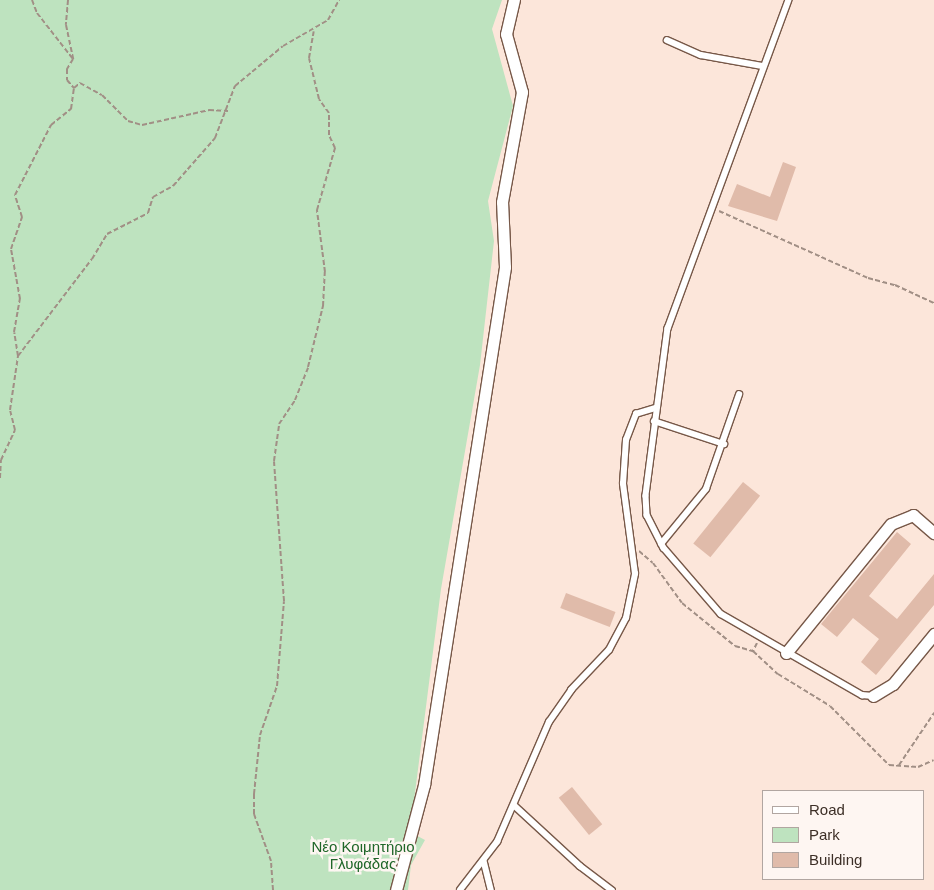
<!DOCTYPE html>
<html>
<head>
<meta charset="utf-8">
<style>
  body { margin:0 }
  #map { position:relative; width:934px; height:890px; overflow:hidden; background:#fce6da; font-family:Arial,sans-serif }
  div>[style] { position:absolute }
  .green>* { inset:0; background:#bee3bf }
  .building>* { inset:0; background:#e0bbaa; transform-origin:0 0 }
  .path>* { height:2px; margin-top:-1px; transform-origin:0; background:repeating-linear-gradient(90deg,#a18f85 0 5px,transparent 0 7.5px) }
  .roads { filter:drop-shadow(1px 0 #775848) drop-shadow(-1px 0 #775848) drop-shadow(0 1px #775848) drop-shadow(0 -1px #775848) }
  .lane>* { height:5.5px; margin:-2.75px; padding:0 2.75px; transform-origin:2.75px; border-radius:2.75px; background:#fff }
  .street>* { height:11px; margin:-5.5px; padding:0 5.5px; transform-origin:5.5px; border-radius:5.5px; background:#fff }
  span { translate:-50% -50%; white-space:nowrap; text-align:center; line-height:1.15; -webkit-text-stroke:5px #fef6f2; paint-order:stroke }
  .park-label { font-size:15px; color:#1f6628 }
  .legend { position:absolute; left:762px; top:790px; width:162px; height:90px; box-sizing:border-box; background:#fef6f2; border:1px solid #b1a6a1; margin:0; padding:6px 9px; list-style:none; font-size:15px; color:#3d2f27 }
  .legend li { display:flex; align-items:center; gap:10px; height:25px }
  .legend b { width:25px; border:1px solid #b1a6a1 }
</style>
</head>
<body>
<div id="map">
  <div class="green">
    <i style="clip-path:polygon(0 0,502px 0,492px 29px,513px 106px,488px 201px,494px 241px,480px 365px,441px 589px,410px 832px,425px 840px,411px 865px,408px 890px,0 890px)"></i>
  </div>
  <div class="building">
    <i style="clip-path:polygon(783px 162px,796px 167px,777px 221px,728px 206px,737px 184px,770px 197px)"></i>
    <i style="left:743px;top:482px;width:22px;height:79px;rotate:39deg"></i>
    <i style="clip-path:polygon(897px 532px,911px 544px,869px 596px,897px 619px,934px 574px,934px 605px,876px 675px,861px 662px,879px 639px,853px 618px,837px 637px,821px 624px)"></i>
    <i style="left:566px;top:593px;width:53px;height:16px;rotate:21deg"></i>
    <i style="left:572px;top:787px;width:48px;height:17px;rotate:51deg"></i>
  </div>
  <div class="path">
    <i style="left:32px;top:0;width:14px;rotate:69deg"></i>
    <i style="left:37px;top:13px;width:58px;rotate:52deg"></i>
    <i style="left:68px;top:0;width:25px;rotate:95deg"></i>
    <i style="left:66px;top:25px;width:35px;rotate:78deg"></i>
    <i style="left:73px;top:59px;width:12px;rotate:121deg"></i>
    <i style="left:67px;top:69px;width:11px;rotate:90deg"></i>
    <i style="left:67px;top:80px;width:11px;rotate:49deg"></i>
    <i style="left:719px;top:211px;width:163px;rotate:24.2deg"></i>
    <i style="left:868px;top:278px;width:28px;rotate:15deg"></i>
    <i style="left:895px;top:285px;width:43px;rotate:24.8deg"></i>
    <i style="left:18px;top:356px;width:122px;rotate:-52.7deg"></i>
    <i style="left:92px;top:259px;width:29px;rotate:-59deg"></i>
    <i style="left:107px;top:234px;width:46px;rotate:-27.1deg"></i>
    <i style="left:148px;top:213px;width:17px;rotate:-73deg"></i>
    <i style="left:153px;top:197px;width:23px;rotate:-29deg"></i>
    <i style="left:173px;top:186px;width:64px;rotate:-48.8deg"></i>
    <i style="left:215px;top:138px;width:56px;rotate:-69deg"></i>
    <i style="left:235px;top:86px;width:62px;rotate:-39.8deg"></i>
    <i style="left:283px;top:46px;width:52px;rotate:-30deg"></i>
    <i style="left:328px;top:20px;width:23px;rotate:-61deg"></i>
    <i style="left:0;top:478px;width:18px;rotate:-87deg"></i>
    <i style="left:1px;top:460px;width:33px;rotate:-65deg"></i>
    <i style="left:15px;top:430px;width:21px;rotate:-104deg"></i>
    <i style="left:10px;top:410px;width:55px;rotate:-81.6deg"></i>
    <i style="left:18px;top:356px;width:24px;rotate:-99deg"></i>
    <i style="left:14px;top:332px;width:34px;rotate:-80deg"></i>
    <i style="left:20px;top:299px;width:51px;rotate:-100.2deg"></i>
    <i style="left:11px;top:249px;width:34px;rotate:-71deg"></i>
    <i style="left:22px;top:217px;width:23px;rotate:-108deg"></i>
    <i style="left:15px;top:195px;width:79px;rotate:-62.8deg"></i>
    <i style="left:51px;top:125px;width:26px;rotate:-39deg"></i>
    <i style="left:71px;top:109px;width:21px;rotate:-82deg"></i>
    <i style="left:74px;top:88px;width:8px;rotate:-40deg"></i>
    <i style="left:80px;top:83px;width:25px;rotate:29deg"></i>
    <i style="left:102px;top:95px;width:37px;rotate:45deg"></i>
    <i style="left:128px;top:121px;width:15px;rotate:16deg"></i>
    <i style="left:142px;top:125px;width:69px;rotate:-12.6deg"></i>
    <i style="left:209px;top:110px;width:19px;rotate:3deg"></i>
    <i style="left:639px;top:551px;width:18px;rotate:41deg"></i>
    <i style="left:653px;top:563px;width:49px;rotate:54.1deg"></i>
    <i style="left:682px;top:603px;width:68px;rotate:39.1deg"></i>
    <i style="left:735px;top:646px;width:19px;rotate:16deg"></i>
    <i style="left:757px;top:643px;width:9px;rotate:117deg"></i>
    <i style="left:753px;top:651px;width:34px;rotate:43deg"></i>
    <i style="left:778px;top:674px;width:61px;rotate:31.6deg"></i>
    <i style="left:830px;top:706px;width:83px;rotate:45deg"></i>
    <i style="left:889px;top:765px;width:29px;rotate:4deg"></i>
    <i style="left:918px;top:767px;width:17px;rotate:-24deg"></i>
    <i style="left:899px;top:765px;width:63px;rotate:-56.1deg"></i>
    <i style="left:273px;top:890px;width:29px;rotate:-94deg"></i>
    <i style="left:271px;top:861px;width:50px;rotate:-109.9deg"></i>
    <i style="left:254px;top:814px;width:20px;rotate:-90deg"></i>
    <i style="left:254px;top:794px;width:59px;rotate:-84.2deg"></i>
    <i style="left:260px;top:735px;width:52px;rotate:-70.9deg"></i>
    <i style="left:277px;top:686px;width:85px;rotate:-85.3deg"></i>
    <i style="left:284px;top:601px;width:140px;rotate:-94.1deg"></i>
    <i style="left:274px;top:461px;width:37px;rotate:-82deg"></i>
    <i style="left:279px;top:424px;width:29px;rotate:-56deg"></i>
    <i style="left:295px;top:400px;width:35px;rotate:-68deg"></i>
    <i style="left:308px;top:367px;width:63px;rotate:-76.2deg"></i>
    <i style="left:323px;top:306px;width:34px;rotate:-87deg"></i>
    <i style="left:325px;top:272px;width:63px;rotate:-97.4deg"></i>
    <i style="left:317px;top:210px;width:65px;rotate:-73.8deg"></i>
    <i style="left:335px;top:148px;width:14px;rotate:-115deg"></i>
    <i style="left:329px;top:135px;width:22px;rotate:-90deg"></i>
    <i style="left:329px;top:113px;width:17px;rotate:-126deg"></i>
    <i style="left:319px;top:99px;width:42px;rotate:-103.7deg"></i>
    <i style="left:309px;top:58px;width:27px;rotate:-80deg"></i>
  </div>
  <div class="roads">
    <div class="lane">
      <i style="left:789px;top:0;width:350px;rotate:110.2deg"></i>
      <i style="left:668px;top:328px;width:169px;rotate:97.5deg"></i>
      <i style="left:646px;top:496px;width:19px;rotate:87deg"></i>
      <i style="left:647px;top:515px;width:37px;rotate:63deg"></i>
      <i style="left:664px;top:548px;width:87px;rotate:49.2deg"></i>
      <i style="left:721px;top:614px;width:163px;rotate:29.9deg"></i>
      <i style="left:862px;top:695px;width:11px;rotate:5deg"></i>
      <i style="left:667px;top:40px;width:37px;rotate:24deg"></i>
      <i style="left:701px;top:55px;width:62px;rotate:10.2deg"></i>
      <i style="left:654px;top:421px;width:74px;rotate:18.2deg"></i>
      <i style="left:661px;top:544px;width:71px;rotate:-50.7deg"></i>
      <i style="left:706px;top:489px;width:100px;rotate:-70.7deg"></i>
      <i style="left:514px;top:805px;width:90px;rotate:42.7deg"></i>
      <i style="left:580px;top:866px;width:40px;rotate:37deg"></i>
      <i style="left:484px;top:861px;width:30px;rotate:76deg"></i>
      <i style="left:460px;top:890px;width:61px;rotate:-52.4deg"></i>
      <i style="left:497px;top:842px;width:131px;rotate:-66.6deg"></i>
      <i style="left:549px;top:722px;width:39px;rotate:-55deg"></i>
      <i style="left:571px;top:690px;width:55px;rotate:-46.5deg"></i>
      <i style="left:609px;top:650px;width:36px;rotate:-62deg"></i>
      <i style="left:626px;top:618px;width:45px;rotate:-78.4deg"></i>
      <i style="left:635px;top:574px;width:91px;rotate:-97.6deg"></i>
      <i style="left:623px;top:484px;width:44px;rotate:-86.1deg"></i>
      <i style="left:626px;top:440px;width:28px;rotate:-69deg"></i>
      <i style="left:636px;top:414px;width:21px;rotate:-17deg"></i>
    </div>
    <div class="street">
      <i style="left:786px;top:653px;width:166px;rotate:-50.9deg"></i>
      <i style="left:891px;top:524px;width:24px;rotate:-22deg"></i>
      <i style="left:913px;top:515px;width:28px;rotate:41deg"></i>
      <i style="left:873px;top:696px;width:23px;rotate:-31deg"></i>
      <i style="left:893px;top:684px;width:65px;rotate:-50.6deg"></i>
      <i style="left:396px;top:890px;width:109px;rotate:-75.1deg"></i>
      <i style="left:424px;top:785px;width:524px;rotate:-81.11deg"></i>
      <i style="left:505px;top:267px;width:65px;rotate:-92.6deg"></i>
      <i style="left:502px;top:202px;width:112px;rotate:-79.7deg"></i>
      <i style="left:522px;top:92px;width:60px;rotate:-105.4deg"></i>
      <i style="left:506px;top:34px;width:35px;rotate:-77deg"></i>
    </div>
  </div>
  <div class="park-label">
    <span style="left:363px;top:855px">Νέο Κοιμητήριο<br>Γλυφάδας</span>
  </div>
  <ul class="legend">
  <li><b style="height:6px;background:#fff"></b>Road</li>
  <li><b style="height:14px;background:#bee3bf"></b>Park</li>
  <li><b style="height:14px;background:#e0bbaa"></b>Building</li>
  </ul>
</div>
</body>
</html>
